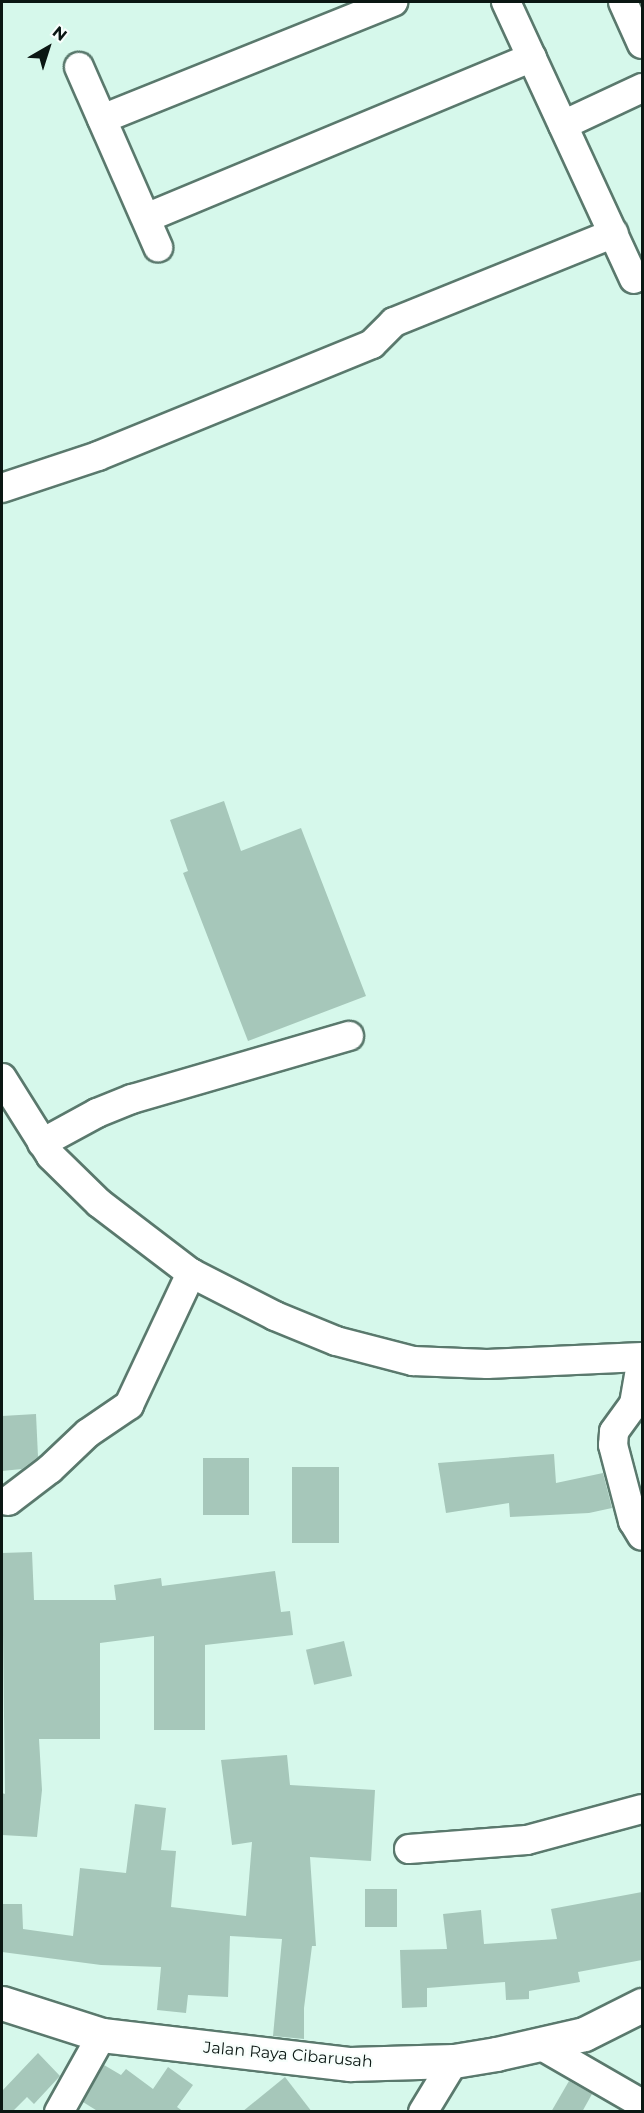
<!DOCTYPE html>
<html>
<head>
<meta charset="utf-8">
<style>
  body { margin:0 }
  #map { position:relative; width:644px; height:2113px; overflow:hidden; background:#d6f8eb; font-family:Montserrat,sans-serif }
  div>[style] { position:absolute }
  .building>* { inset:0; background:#a6c7ba; transform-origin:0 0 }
  .roads { filter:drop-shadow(2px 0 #5a796d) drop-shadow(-2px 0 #5a796d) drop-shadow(0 2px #5a796d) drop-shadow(0 -2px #5a796d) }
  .minor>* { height:28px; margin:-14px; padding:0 14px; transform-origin:14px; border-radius:14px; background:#fff }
  .major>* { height:33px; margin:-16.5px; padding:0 16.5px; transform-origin:16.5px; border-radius:16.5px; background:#fff }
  span { translate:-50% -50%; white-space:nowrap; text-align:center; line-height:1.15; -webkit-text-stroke:4.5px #f7fefb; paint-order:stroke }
  .street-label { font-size:16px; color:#0b1713 }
  .frame { position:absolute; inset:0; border:3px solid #0b1713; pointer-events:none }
  .north { position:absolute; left:18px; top:18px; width:60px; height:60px; -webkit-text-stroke:4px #f7fefb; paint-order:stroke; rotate:39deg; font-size:16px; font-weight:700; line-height:24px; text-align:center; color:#0b1713 }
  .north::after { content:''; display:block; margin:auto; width:21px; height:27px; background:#0b1713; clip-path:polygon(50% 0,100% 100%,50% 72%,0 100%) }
</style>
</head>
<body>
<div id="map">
  <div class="building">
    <i style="clip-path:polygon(224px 801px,241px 851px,301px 828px,366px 996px,248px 1041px,183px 873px,188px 871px,170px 820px)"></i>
    <i style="clip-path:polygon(36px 1414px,38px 1457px,22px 1469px,2px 1471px,2px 1416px)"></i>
    <i style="clip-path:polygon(554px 1454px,556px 1483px,603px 1473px,612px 1508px,589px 1513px,510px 1517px,509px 1503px,446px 1513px,438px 1463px)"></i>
    <i style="left:203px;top:1458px;width:46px;height:57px"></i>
    <i style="left:292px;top:1467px;width:47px;height:76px"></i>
    <i style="clip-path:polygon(32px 1552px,34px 1600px,116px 1600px,114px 1585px,161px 1578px,162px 1586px,275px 1571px,281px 1612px,290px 1611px,293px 1635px,205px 1645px,205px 1730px,154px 1730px,154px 1636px,100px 1643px,100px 1739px,39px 1739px,42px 1790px,37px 1837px,2px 1835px,2px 1793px,5px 1794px,2px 1553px)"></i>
    <i style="left:344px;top:1641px;width:36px;height:39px;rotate:77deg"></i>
    <i style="clip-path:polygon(287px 1755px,290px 1785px,375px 1790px,371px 1861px,310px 1857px,316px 1946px,312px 1946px,304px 2008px,304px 2039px,273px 2036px,282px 1939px,230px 1936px,228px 1997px,188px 1995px,186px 2013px,157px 2010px,161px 1967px,101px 1965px,2px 1952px,2px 1904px,22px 1904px,23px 1929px,73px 1936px,80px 1868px,126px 1873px,135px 1804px,166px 1808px,161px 1850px,176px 1851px,171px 1907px,246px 1916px,252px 1842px,232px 1845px,221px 1760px)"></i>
    <i style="left:365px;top:1889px;width:32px;height:38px"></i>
    <i style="clip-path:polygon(642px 1892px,642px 1960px,578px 1972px,580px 1982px,529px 1991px,529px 1999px,506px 2000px,505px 1982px,427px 1988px,427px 2007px,402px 2008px,400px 1950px,447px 1949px,443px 1914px,481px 1910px,484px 1944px,557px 1939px,551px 1909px)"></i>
    <i style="clip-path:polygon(38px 2053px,60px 2076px,34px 2104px,27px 2097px,12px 2112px,2px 2112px,2px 2091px)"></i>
    <i style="clip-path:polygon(104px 2065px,121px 2075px,126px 2069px,153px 2089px,168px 2067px,193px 2085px,177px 2107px,184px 2112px,99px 2112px,83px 2102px)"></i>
    <i style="clip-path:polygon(285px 2077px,312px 2112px,242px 2112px)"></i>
    <i style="clip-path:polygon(569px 2081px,592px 2094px,582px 2112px,551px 2112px)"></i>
  </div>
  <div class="roads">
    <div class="minor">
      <i style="left:506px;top:2px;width:305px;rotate:65.2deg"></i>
      <i style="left:623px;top:2px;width:46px;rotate:65.7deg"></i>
      <i style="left:79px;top:67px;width:197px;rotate:66.3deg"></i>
      <i style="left:102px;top:119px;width:314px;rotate:-21.9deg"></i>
      <i style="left:563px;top:125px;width:87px;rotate:-25.1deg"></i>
      <i style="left:146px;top:218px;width:418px;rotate:-22.6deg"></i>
      <i style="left:2px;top:488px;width:101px;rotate:-18.4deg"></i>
      <i style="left:98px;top:456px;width:296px;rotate:-22.2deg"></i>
      <i style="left:372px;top:344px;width:31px;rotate:-45deg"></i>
      <i style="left:394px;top:322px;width:237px;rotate:-22deg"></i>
      <i style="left:2px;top:1078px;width:92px;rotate:57.9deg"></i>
      <i style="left:51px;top:1156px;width:67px;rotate:44.4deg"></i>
      <i style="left:99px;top:1203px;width:116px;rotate:37.3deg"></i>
      <i style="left:191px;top:1273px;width:94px;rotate:27.1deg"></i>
      <i style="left:275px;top:1316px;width:66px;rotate:22.3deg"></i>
      <i style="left:336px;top:1341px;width:80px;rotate:14.6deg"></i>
      <i style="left:413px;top:1361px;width:74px;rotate:2.3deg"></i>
      <i style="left:487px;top:1364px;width:155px;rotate:-2.6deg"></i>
      <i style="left:42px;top:1143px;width:63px;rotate:-28.6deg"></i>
      <i style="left:97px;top:1113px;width:38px;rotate:-22deg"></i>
      <i style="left:132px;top:1099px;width:226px;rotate:-16.2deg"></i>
      <i style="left:642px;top:1358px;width:47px;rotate:99.9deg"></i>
      <i style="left:634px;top:1404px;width:34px;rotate:126deg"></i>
      <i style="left:614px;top:1432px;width:13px;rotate:94deg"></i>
      <i style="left:613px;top:1445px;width:79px;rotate:75.3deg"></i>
      <i style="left:633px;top:1521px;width:17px;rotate:59deg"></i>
      <i style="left:8px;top:1501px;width:53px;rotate:-37.3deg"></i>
      <i style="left:50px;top:1469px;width:52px;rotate:-43.5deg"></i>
      <i style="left:88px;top:1433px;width:50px;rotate:-34.3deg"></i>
      <i style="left:129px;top:1405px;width:146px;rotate:-64.8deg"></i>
      <i style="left:409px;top:1849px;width:118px;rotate:-4.4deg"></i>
      <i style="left:527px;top:1840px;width:119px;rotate:-15.1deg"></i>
      <i style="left:540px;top:2045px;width:118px;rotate:30deg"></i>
      <i style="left:59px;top:2112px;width:88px;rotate:-60.8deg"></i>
      <i style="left:423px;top:2112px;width:60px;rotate:-58.7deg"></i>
    </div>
    <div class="major">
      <i style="left:2px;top:2003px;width:105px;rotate:17.7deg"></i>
      <i style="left:102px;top:2035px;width:250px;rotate:6.7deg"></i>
      <i style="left:350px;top:2064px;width:104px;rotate:-1.7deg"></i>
      <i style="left:454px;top:2061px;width:43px;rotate:-9.5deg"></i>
      <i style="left:496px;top:2054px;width:90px;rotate:-12.8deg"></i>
      <i style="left:584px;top:2034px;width:65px;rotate:-26.6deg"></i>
    </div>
  </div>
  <div class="street-label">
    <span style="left:288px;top:2055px;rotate:5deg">Jalan Raya Cibarusah</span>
  </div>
  <div class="frame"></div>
  <div class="north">N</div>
</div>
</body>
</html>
